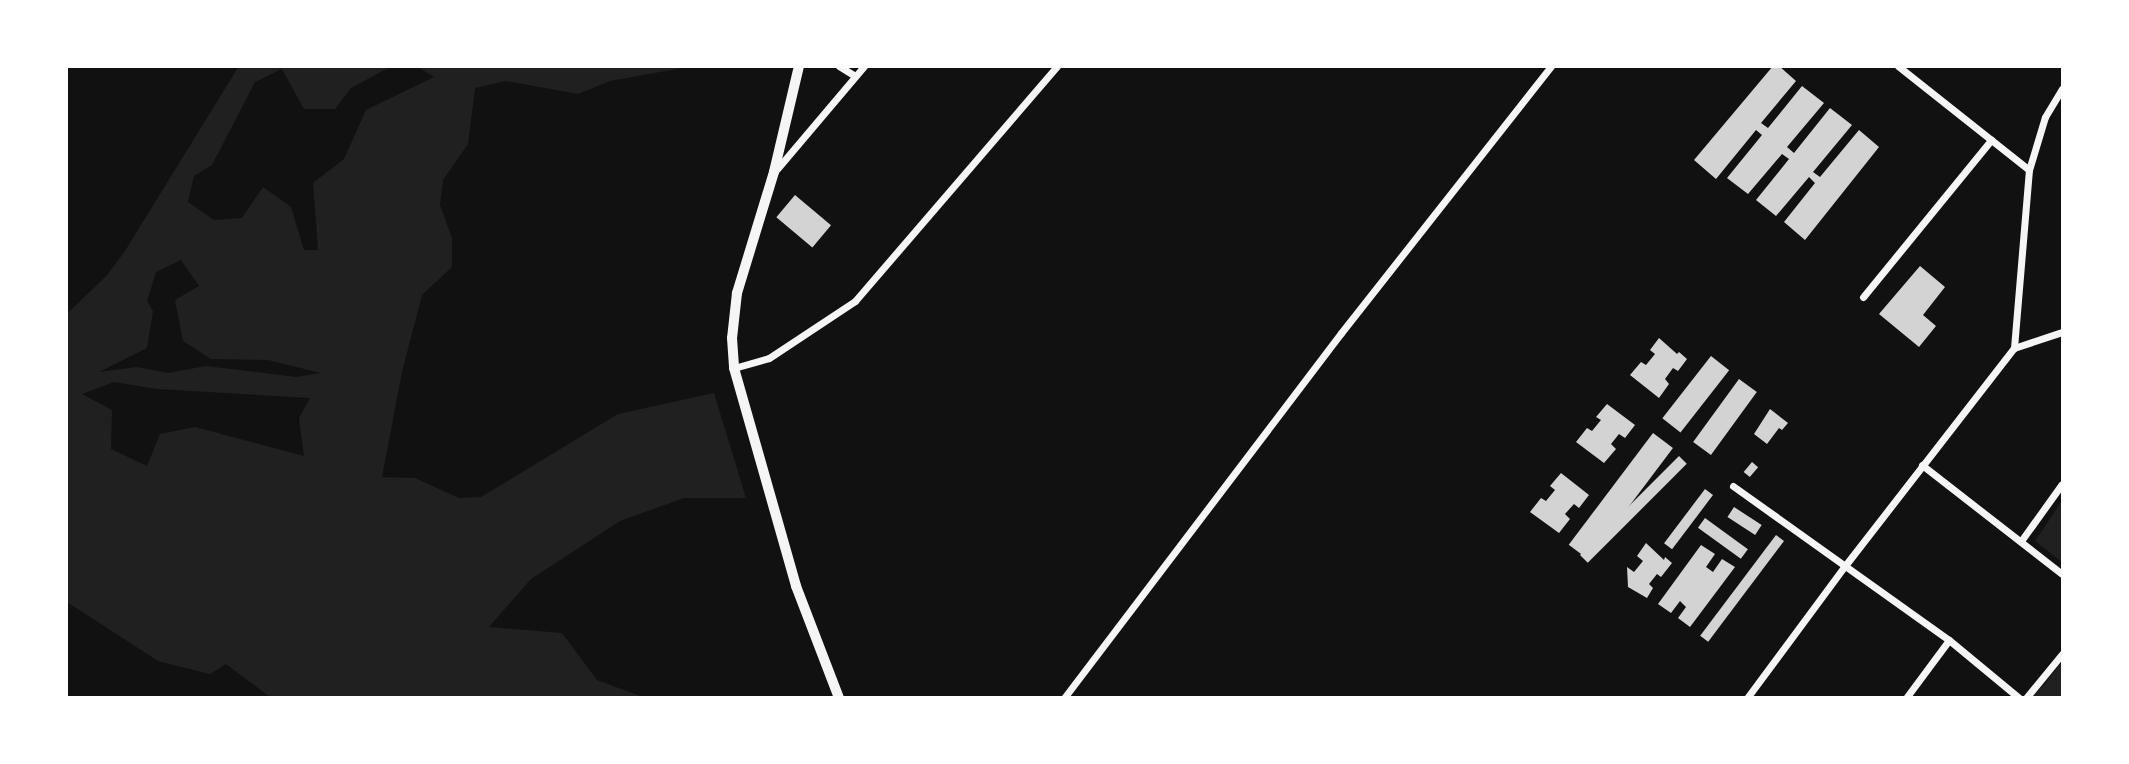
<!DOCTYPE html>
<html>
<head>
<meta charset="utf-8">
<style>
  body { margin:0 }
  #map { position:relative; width:2129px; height:764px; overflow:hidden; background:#111; font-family:"Fira Sans Condensed",sans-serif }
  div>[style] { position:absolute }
  .green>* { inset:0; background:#202020 }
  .building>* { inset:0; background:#d3d3d3; transform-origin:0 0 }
  .minor>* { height:7px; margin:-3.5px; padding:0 3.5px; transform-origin:3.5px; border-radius:3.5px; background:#f5f5f5 }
  .tertiary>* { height:10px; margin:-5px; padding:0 5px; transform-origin:5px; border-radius:5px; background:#f5f5f5 }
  span { translate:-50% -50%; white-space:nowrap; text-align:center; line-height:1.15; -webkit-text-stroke:5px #fff; paint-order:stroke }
  .frame { position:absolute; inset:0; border:68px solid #fff; pointer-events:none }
</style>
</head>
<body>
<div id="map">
  <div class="green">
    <i style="clip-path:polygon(evenodd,239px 66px,390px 67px,351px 88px,335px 109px,304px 109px,282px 69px,255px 82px,212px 165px,194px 176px,188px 202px,214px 220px,242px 218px,263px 187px,291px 207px,304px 250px,318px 250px,313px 183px,344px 159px,366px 110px,434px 77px,418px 67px,688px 67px,610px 81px,578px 94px,506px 81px,475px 88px,468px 144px,443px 180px,440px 205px,452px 238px,452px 267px,422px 295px,402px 372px,382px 477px,415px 478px,459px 498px,481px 497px,618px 414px,714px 393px,746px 498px,684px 498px,620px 521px,531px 579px,489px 627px,562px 633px,597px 680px,643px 697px,270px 697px,226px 664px,210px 674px,158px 661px,67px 602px,67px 314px,107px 275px,125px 251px,239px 66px,181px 260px,199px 286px,175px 300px,183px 341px,211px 359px,268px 360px,321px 373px,296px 377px,206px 366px,168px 373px,137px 367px,99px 372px,147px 348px,153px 311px,147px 301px,156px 272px,181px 260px,239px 66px,114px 382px,157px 389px,310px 398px,299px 418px,304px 456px,195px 427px,160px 434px,147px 466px,111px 449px,112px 410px,82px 394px,114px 382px)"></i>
    <i style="clip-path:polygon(2062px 501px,2062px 562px,2035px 541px)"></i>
    <i style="clip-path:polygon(2062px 662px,2062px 697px,2033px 697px,2047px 681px)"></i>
  </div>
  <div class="building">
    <i style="clip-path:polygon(1773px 66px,1779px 66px,1796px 81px,1761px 123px,1768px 128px,1802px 86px,1824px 103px,1787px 147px,1794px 153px,1830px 108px,1852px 125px,1813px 172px,1820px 177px,1859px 130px,1879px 147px,1805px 240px,1784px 222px,1815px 183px,1809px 177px,1776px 216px,1756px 200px,1789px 159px,1782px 154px,1748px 194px,1727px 178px,1762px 135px,1756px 130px,1716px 179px,1694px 160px)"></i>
    <i style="left:795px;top:195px;width:47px;height:29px;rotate:40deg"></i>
    <i style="clip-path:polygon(1920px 266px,1945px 287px,1923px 315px,1936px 326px,1919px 347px,1879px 314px)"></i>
    <i style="clip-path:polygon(1659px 338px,1677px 354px,1679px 352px,1687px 359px,1678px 371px,1673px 368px,1665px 379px,1669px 384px,1659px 398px,1630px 375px,1641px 362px,1646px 365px,1655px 354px,1650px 350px)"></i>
    <i style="left:1711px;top:356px;width:23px;height:79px;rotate:38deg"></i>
    <i style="left:1739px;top:379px;width:22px;height:78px;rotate:36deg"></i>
    <i style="clip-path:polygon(1607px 404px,1635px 425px,1625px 438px,1619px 434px,1611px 444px,1616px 449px,1604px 463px,1576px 442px,1587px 428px,1592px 431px,1601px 420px,1596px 417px)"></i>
    <i style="clip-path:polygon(1770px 409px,1788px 423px,1782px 430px,1779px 428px,1767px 444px,1754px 434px)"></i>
    <i style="left:1653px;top:433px;width:25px;height:140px;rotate:37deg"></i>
    <i style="left:1679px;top:456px;width:11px;height:140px;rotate:45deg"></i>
    <i style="left:1752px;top:462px;width:8px;height:13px;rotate:40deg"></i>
    <i style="clip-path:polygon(1561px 473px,1589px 495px,1579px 508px,1574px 504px,1565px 514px,1570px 519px,1559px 533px,1530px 512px,1541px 498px,1546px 501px,1555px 490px,1550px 486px)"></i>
    <i style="left:1705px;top:489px;width:10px;height:68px;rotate:37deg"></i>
    <i style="left:1734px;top:507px;width:33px;height:12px;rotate:33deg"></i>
    <i style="left:1705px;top:518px;width:53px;height:12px;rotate:36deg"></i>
    <i style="left:1776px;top:535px;width:10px;height:126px;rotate:37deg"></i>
    <i style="clip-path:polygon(1646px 543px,1664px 560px,1665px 557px,1672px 563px,1661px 577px,1657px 574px,1649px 584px,1653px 588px,1647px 598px,1628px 587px,1627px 567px,1634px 572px,1643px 561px,1637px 556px)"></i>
    <i style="clip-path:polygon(1701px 545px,1715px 554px,1706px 567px,1713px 572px,1722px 559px,1735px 567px,1690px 627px,1678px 618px,1686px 607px,1680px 601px,1671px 613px,1658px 604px)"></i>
  </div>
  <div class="minor">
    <i style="left:839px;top:66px;width:19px;rotate:32deg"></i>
    <i style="left:1898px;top:66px;width:167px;rotate:38.4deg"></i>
    <i style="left:777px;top:169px;width:135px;rotate:-49.8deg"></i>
    <i style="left:1863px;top:297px;width:203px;rotate:-50.8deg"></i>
    <i style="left:2014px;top:348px;width:179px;rotate:-85.2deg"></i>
    <i style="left:2029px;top:170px;width:55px;rotate:-73.2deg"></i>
    <i style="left:2045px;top:117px;width:33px;rotate:-59deg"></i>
    <i style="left:734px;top:368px;width:36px;rotate:-16deg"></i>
    <i style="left:769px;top:358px;width:103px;rotate:-33.5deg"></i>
    <i style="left:855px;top:301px;width:310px;rotate:-49.3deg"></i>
    <i style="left:1922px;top:465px;width:177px;rotate:37.9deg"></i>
    <i style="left:1733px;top:486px;width:265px;rotate:35.5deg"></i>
    <i style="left:1949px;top:640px;width:91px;rotate:39.6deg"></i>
    <i style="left:2021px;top:541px;width:70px;rotate:-54.3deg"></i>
    <i style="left:1064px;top:698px;width:458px;rotate:-52.8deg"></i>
    <i style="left:1341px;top:333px;width:340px;rotate:-51.8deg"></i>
    <i style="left:1747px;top:698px;width:163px;rotate:-53.5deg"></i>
    <i style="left:1844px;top:567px;width:277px;rotate:-52.2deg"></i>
    <i style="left:2014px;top:348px;width:51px;rotate:-18.4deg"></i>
    <i style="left:1906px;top:698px;width:72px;rotate:-53.4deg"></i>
    <i style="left:2026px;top:698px;width:57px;rotate:-50.7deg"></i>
  </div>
  <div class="tertiary">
    <i style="left:799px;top:66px;width:109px;rotate:103.3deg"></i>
    <i style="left:774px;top:172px;width:127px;rotate:107deg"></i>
    <i style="left:737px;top:293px;width:45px;rotate:96.3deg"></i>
    <i style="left:732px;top:338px;width:30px;rotate:86deg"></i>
    <i style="left:734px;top:368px;width:227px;rotate:74.1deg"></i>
    <i style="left:796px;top:586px;width:120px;rotate:69deg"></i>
  </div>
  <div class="frame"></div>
</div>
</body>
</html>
